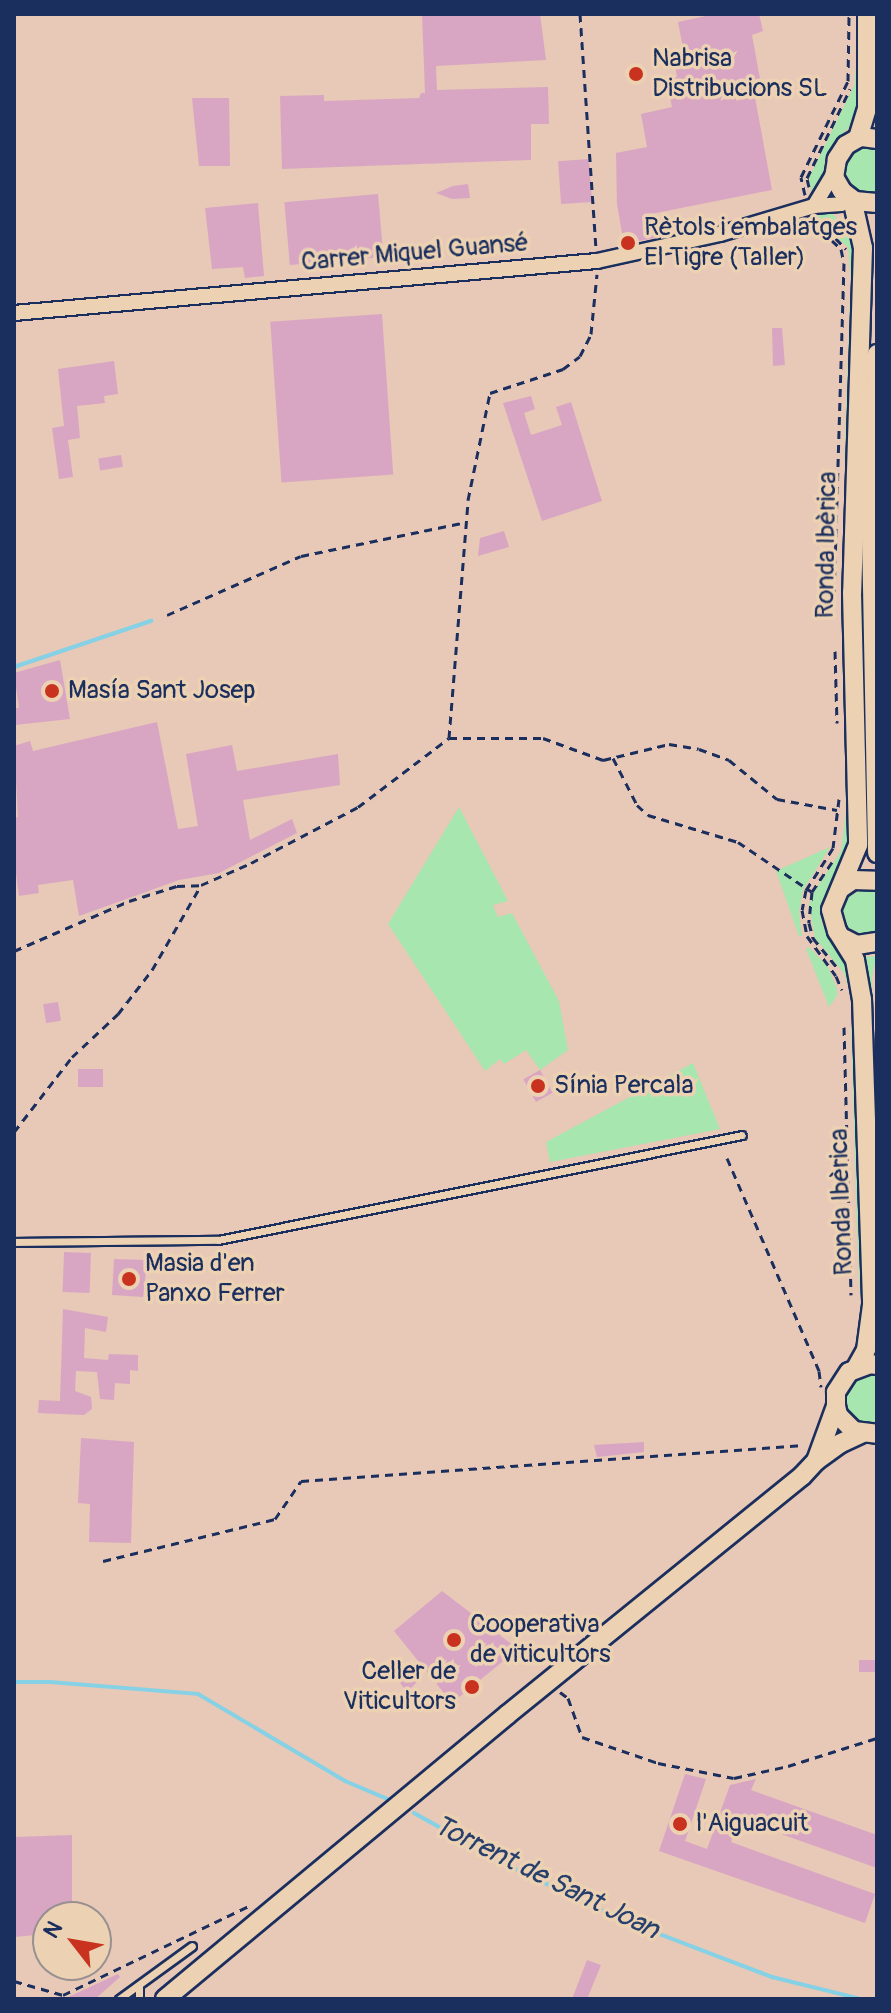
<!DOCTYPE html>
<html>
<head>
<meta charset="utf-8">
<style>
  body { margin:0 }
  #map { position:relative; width:891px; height:2013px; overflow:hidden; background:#e8c8b6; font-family:Pangolin,sans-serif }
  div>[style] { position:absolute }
  .green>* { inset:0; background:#a7e6ae }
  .stream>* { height:4px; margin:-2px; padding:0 2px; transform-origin:2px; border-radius:2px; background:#85d1e5 }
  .building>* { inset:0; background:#d8a6c3; transform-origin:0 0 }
  .path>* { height:3px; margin-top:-1.5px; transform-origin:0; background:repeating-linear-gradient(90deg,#1b2f5e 0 8px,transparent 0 14px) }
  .roads { filter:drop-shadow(2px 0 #1b2f5e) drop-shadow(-2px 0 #1b2f5e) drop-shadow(0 2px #1b2f5e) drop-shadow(0 -2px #1b2f5e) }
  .service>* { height:7px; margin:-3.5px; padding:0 3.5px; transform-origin:3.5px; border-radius:3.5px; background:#ecd1b3 }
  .minor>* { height:14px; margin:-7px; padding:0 7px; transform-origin:7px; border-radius:7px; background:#ecd1b3 }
  .tertiary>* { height:18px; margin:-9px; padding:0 9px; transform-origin:9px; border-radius:9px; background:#ecd1b3 }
  .dots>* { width:22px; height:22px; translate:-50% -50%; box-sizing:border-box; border:4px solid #ecd1b3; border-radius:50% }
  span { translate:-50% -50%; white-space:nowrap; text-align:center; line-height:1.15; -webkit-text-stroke:7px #ecd1b3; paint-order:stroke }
  .poi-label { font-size:26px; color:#1b2f5e }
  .left { translate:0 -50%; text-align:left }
  .right { translate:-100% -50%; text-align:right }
  .street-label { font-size:26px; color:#1b2f5e }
  .water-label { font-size:28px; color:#263f6c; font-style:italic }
  .frame { position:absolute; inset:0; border:16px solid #1b2f5e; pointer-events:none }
  .north { position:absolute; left:32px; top:1901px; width:80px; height:80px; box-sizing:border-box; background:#ecd1b3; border:2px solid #989091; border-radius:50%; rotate:301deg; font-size:22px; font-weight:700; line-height:32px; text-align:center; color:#1b2f5e }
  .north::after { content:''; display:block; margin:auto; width:28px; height:36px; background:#c8321e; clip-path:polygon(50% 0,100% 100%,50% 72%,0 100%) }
</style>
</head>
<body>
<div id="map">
  <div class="green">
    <i style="clip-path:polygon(856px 66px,860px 66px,860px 106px,849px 127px,826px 155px,821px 185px,812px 196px,809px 178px,854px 86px)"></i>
    <i style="clip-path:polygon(868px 146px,877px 148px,877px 191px,864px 193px,855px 189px,845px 172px,850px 154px)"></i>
    <i style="clip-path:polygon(818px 212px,831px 213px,851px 230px,856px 249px,854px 282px,851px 282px,848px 247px,819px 222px)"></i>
    <i style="clip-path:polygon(850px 298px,854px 298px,844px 466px)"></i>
    <i style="clip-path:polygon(849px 755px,851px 843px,820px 908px,822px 924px,853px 976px,854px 989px,849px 990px,844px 973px,815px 938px,809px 905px,814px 892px,841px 851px,846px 811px,845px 756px)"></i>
    <i style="clip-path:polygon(459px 807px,508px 901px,493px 905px,498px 917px,512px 913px,559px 1001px,568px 1050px,540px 1070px,526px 1050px,504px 1064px,500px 1059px,485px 1071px,388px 924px)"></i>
    <i style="clip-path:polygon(830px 847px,803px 890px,799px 912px,802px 936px,799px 936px,776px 871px)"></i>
    <i style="clip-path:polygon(864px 889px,877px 893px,877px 930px,865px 935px,848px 928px,842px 907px,846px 898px)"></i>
    <i style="clip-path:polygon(809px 947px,828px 967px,837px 989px,837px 996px,829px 1007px,806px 949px)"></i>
    <i style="clip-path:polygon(876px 956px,872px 977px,877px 1297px,868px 991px,862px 957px)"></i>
    <i style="clip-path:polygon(851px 1027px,855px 1027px,864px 1295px,860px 1295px,857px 1231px)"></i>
    <i style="clip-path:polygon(693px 1063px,720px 1129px,550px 1162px,546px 1142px)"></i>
    <i style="clip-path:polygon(868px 1373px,877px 1374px,877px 1425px,859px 1423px,844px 1406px,848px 1386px)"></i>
  </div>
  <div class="stream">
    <i style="left:14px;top:667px;width:145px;rotate:-18.6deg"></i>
    <i style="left:14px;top:1682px;width:36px"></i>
    <i style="left:50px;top:1682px;width:148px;rotate:4.6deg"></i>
    <i style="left:198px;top:1694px;width:171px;rotate:30.6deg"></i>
    <i style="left:345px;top:1781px;width:49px;rotate:22.9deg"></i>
    <i style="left:414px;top:1813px;width:109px;rotate:29.2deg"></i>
    <i style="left:509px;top:1866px;width:123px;rotate:25.5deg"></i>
    <i style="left:620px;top:1919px;width:163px;rotate:20.9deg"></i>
    <i style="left:772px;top:1977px;width:92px;rotate:13.9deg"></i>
  </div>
  <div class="building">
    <i style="clip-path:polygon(422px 14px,540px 14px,546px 60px,436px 66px,437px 90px,548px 87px,549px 124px,531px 124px,531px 160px,282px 169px,280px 96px,324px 95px,324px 101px,419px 98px,421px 93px,425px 93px)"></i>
    <i style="clip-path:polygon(715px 14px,759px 14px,763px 31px,752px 35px,762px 90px,754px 92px,772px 190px,651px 214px,655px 238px,628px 243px,623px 239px,617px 204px,616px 153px,647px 147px,641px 114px,672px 107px,666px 80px,677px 77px,672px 51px,683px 48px,678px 22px)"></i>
    <i style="clip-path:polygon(192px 98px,229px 98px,230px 166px,199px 166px)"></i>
    <i style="left:589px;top:159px;width:43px;height:31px;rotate:86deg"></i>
    <i style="clip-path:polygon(468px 184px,470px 198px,452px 199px,436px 193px,453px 186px)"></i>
    <i style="left:378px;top:194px;width:63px;height:94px;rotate:85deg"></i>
    <i style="clip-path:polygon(258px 203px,264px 276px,245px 278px,243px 267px,212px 269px,205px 208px)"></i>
    <i style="left:382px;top:314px;width:161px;height:112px;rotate:86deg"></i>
    <i style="clip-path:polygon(772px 328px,782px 328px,785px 365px,773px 366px)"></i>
    <i style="clip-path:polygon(114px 361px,118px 394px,104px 396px,105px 403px,77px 406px,80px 438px,68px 440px,73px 477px,59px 479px,52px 428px,64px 426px,58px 369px)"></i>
    <i style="clip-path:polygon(531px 396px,535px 409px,524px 413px,531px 435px,562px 425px,556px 407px,571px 402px,602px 501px,542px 521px,503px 403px)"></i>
    <i style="left:121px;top:455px;width:12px;height:23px;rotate:81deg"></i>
    <i style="clip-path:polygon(504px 531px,509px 547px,478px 556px,480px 538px)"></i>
    <i style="clip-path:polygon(60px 660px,70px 719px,15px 725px,14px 708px,19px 708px,14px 673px)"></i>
    <i style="clip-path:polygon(157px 722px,178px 829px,198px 826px,186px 754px,232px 745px,237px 771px,338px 754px,340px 785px,243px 800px,250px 840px,292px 819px,297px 833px,219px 873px,179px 880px,79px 916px,73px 880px,38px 885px,39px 893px,19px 896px,14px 858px,14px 818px,18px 817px,14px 746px,30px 741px,33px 751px)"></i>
    <i style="left:58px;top:1002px;width:19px;height:15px;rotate:81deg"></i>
    <i style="left:103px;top:1069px;width:18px;height:25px;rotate:90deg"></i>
    <i style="left:540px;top:1070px;width:26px;height:19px;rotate:61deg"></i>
    <i style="left:64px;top:1252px;width:27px;height:40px;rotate:2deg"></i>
    <i style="clip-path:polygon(114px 1259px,144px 1260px,146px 1272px,143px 1297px,112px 1295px)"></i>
    <i style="clip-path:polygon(63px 1309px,108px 1317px,106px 1332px,85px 1328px,84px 1358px,108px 1360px,109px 1354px,138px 1355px,138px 1371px,130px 1370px,130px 1384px,115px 1383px,114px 1400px,100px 1399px,97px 1372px,76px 1371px,75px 1391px,91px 1397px,92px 1409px,84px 1415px,38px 1413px,39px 1400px,60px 1401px)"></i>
    <i style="clip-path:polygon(81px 1438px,134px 1442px,131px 1543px,89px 1542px,90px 1504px,78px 1503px)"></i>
    <i style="clip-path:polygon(644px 1442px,644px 1452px,597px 1457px,594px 1445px)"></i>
    <i style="clip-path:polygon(442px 1591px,518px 1649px,452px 1703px,394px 1631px)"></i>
    <i style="left:877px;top:1660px;width:12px;height:18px;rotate:90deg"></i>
    <i style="clip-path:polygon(385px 1663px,417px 1682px,407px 1692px)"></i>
    <i style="clip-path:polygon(685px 1774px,706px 1779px,685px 1841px,707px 1849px,730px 1785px,756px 1779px,751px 1790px,877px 1835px,877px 1868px,739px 1819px,731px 1842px,875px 1894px,865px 1923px,659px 1851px)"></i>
    <i style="clip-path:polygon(72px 1835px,72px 1917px,48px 1917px,48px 1934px,14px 1937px,14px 1837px)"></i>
    <i style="clip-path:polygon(587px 1960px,601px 1965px,587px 1999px,572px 1999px)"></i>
    <i style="clip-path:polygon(118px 1974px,120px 1977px,95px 1999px,64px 1999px)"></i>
  </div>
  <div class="path">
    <i style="left:580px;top:14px;width:234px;rotate:86.1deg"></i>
    <i style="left:809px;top:187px;width:9px;rotate:-103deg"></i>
    <i style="left:807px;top:178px;width:99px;rotate:-64.2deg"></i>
    <i style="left:805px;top:195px;width:18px;rotate:-103deg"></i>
    <i style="left:801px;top:177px;width:107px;rotate:-63.9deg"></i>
    <i style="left:848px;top:81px;width:67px;rotate:-89.1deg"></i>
    <i style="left:816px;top:218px;width:43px;rotate:45.9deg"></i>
    <i style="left:811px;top:221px;width:41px;rotate:43deg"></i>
    <i style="left:841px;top:249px;width:14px;rotate:78deg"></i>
    <i style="left:844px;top:263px;width:328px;rotate:91.7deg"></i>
    <i style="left:167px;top:615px;width:146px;rotate:-23.8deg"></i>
    <i style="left:301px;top:556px;width:169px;rotate:-11.6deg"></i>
    <i style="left:835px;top:651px;width:72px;rotate:88.4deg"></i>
    <i style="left:449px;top:738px;width:94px"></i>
    <i style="left:543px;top:738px;width:64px;rotate:20.1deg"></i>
    <i style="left:603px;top:760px;width:68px;rotate:-13.6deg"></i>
    <i style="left:669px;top:744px;width:30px;rotate:9deg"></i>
    <i style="left:699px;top:749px;width:32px;rotate:20deg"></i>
    <i style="left:729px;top:760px;width:62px;rotate:39.1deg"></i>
    <i style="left:777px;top:799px;width:61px;rotate:10.4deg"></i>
    <i style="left:613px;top:758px;width:53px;rotate:62.9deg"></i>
    <i style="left:637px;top:805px;width:15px;rotate:42deg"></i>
    <i style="left:648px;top:815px;width:94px;rotate:16.7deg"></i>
    <i style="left:738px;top:842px;width:89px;rotate:34deg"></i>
    <i style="left:839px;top:799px;width:49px;rotate:97deg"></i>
    <i style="left:833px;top:848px;width:50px;rotate:122.7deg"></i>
    <i style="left:806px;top:890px;width:20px;rotate:101deg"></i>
    <i style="left:802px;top:910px;width:26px;rotate:79deg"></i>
    <i style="left:807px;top:936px;width:49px;rotate:54.1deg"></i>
    <i style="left:836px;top:976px;width:15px;rotate:67deg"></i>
    <i style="left:832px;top:862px;width:36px;rotate:124deg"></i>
    <i style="left:812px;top:892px;width:31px;rotate:96deg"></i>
    <i style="left:809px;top:923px;width:16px;rotate:75deg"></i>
    <i style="left:813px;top:938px;width:41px;rotate:50.9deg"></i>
    <i style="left:14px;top:951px;width:125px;rotate:-23.5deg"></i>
    <i style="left:129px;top:901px;width:50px;rotate:-17.4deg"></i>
    <i style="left:177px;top:886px;width:24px;rotate:-2deg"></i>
    <i style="left:201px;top:885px;width:55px;rotate:-23.7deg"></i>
    <i style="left:251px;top:863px;width:121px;rotate:-27.6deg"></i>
    <i style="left:358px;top:807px;width:114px;rotate:-37.2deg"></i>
    <i style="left:449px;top:738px;width:239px;rotate:-85.4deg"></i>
    <i style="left:468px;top:500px;width:109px;rotate:-78.4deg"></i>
    <i style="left:490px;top:393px;width:77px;rotate:-18.2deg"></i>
    <i style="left:563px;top:369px;width:21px;rotate:-37deg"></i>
    <i style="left:580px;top:356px;width:25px;rotate:-63deg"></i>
    <i style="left:591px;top:334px;width:60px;rotate:-84.3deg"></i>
    <i style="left:844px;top:1027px;width:268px;rotate:88.5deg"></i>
    <i style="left:14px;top:1132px;width:95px;rotate:-52.3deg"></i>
    <i style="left:72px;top:1057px;width:63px;rotate:-43.1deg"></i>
    <i style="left:118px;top:1014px;width:56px;rotate:-52.3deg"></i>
    <i style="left:152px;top:970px;width:98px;rotate:-60deg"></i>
    <i style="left:727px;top:1158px;width:232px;rotate:66.6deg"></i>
    <i style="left:819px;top:1371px;width:16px;rotate:83deg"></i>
    <i style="left:103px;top:1561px;width:177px;rotate:-13.7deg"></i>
    <i style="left:275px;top:1519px;width:46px;rotate:-55.6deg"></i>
    <i style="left:301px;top:1481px;width:504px;rotate:-4.09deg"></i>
    <i style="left:560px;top:1692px;width:10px;rotate:37deg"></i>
    <i style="left:568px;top:1698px;width:41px;rotate:70.3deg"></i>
    <i style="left:582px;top:1737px;width:80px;rotate:18.9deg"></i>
    <i style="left:658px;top:1763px;width:77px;rotate:11.2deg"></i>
    <i style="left:734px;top:1778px;width:55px;rotate:-12.5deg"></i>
    <i style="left:788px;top:1766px;width:93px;rotate:-17.5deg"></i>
    <i style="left:14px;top:1981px;width:51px;rotate:15.9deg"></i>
    <i style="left:63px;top:1995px;width:208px;rotate:-25.6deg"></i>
  </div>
  <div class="roads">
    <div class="service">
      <i style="left:14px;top:1242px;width:204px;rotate:-0.6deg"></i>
      <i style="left:218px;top:1240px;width:534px;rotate:-11.33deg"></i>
      <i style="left:139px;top:1985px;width:14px;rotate:90deg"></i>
      <i style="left:119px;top:1999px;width:90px;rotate:-36deg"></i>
    </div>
    <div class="minor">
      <i style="left:814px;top:206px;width:41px;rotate:-59deg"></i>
      <i style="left:14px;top:313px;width:585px;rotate:-5.1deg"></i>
      <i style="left:597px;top:261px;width:126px;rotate:-12.4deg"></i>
      <i style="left:720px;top:234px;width:98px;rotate:-16.6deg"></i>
      <i style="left:814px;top:206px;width:27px;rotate:-4deg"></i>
      <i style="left:841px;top:204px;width:11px;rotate:-34deg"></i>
    </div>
    <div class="tertiary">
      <i style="left:858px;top:138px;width:31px;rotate:-73deg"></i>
      <i style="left:867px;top:108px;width:94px;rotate:-90deg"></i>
      <i style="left:877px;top:139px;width:17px;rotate:-173deg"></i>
      <i style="left:860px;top:137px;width:16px;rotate:150deg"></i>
      <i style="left:846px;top:145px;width:17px;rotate:123deg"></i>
      <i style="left:837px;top:159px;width:18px;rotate:99deg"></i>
      <i style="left:834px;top:177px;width:16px;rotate:60deg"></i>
      <i style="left:842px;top:191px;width:16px;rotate:38deg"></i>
      <i style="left:855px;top:201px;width:22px;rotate:5deg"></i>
      <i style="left:852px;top:199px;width:50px;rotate:77.3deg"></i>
      <i style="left:863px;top:248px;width:345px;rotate:91.8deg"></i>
      <i style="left:852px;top:593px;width:252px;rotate:88.6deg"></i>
      <i style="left:858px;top:845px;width:70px;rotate:112.6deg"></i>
      <i style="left:831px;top:910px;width:22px;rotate:74deg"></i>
      <i style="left:837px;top:931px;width:34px;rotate:58deg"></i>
      <i style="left:855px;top:960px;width:40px;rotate:80deg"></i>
      <i style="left:862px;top:999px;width:306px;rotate:88.1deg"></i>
      <i style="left:872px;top:1305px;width:45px;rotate:97.6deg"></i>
      <i style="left:866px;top:1350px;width:21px;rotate:119deg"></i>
      <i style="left:877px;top:354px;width:181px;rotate:91.9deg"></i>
      <i style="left:871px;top:535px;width:318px;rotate:88.9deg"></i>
      <i style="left:840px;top:889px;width:16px;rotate:-35deg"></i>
      <i style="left:853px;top:880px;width:24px;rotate:2deg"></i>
      <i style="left:845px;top:939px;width:13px;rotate:27deg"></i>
      <i style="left:857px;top:945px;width:20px;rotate:-9deg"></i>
      <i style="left:877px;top:1365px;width:7px;rotate:-172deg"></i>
      <i style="left:870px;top:1364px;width:22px;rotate:159deg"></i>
      <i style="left:849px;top:1372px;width:24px;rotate:123deg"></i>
      <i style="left:836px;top:1392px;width:14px;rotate:90deg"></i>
      <i style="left:836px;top:1406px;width:9px;rotate:77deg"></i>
      <i style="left:838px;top:1415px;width:23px;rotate:45deg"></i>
      <i style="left:854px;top:1431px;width:23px;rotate:7deg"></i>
      <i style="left:816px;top:1461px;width:59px;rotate:-70deg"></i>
      <i style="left:165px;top:1999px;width:445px;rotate:-39.7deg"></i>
      <i style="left:507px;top:1715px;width:380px;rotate:-39deg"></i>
      <i style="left:802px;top:1476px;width:21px;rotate:-47deg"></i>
      <i style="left:816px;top:1461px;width:29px;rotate:-36deg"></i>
      <i style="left:839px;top:1444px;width:26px;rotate:-25deg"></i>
    </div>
  </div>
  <div class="dots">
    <i style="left:636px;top:74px;background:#c8321e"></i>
    <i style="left:628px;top:243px;background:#c8321e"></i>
    <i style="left:52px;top:691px;background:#c8321e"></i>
    <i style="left:538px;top:1086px;background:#c8321e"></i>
    <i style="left:129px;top:1279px;background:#c8321e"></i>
    <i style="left:454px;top:1640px;background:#c8321e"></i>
    <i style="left:472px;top:1687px;background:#c8321e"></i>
    <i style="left:680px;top:1824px;background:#c8321e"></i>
  </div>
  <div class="poi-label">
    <span class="left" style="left:652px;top:74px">Nabrisa<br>Distribucions SL</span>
    <span class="left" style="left:644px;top:243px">Rètols i embalatges<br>El Tigre (Taller)</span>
    <span class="left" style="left:68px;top:691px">Masía Sant Josep</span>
    <span class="left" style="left:554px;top:1086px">Sínia Percala</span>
    <span class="left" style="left:145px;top:1279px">Masia d'en<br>Panxo Ferrer</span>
    <span class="left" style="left:470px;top:1640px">Cooperativa<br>de viticultors</span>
    <span class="right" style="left:456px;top:1687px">Celler de<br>Viticultors</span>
    <span class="left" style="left:696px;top:1824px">l'Aiguacuit</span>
  </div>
  <div class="street-label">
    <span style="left:415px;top:253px;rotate:-5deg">Carrer Miquel Guansé</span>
    <span style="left:827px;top:545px;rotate:-89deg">Ronda Ibèrica</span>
    <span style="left:842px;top:1202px;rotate:-92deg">Ronda Ibèrica</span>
  </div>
  <div class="water-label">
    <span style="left:546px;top:1878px;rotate:26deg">Torrent de Sant Joan</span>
  </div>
  <div class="frame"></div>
  <div class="north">N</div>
</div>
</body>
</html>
